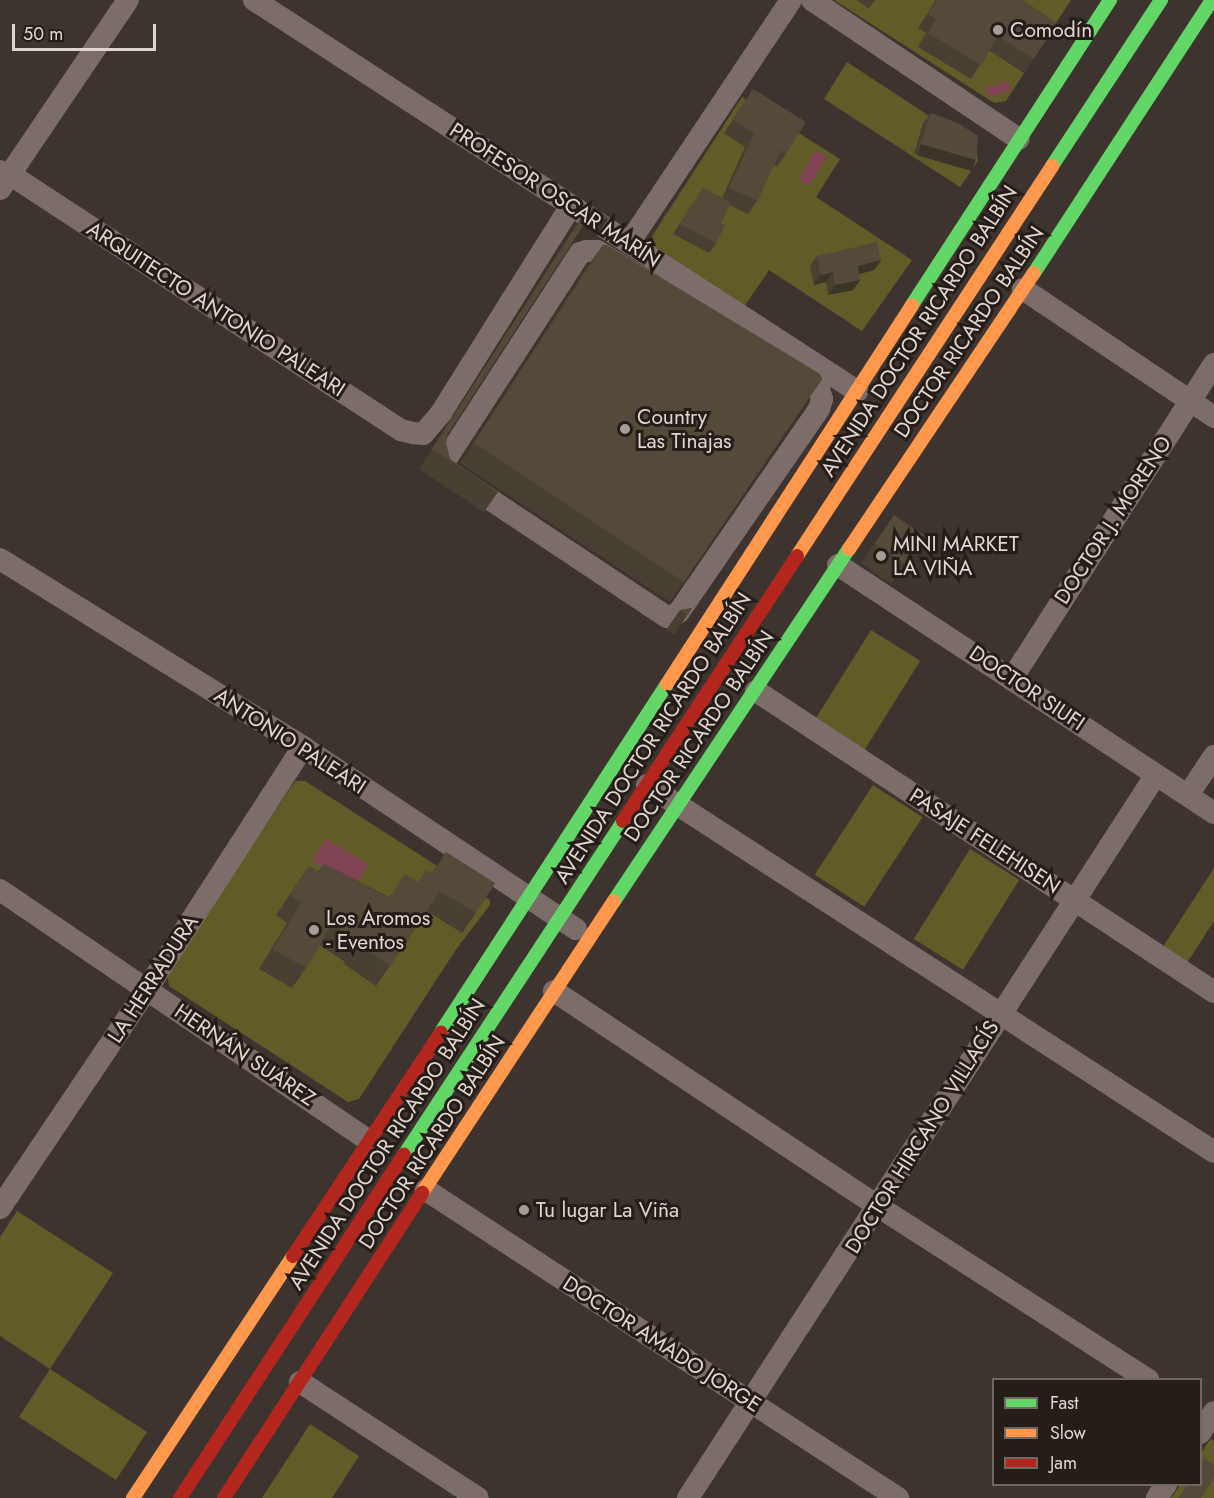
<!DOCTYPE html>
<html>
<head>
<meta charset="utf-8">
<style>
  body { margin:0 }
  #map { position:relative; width:1214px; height:1498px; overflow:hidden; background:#3e342f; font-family:Jost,sans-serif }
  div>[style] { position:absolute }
  .green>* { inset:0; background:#615b28; transform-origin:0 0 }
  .water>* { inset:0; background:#7f4353; transform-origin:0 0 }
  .street>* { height:22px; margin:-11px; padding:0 11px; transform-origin:11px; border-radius:11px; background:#7d6d6a }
  .fast>* { height:14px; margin:-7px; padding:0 7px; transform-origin:7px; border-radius:7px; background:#63d668 }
  .slow>* { height:14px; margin:-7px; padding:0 7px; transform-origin:7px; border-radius:7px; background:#ff974d }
  .jam>* { height:14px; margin:-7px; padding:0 7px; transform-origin:7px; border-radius:7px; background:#b3261e }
  .wall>* { inset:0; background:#484032 }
  .shaded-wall>* { inset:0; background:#3b3429; transform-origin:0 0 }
  .building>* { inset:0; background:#544a3a; transform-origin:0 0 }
  .dots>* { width:16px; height:16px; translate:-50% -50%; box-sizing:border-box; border:3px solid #241d18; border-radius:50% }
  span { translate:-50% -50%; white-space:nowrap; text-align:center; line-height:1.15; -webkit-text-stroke:6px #241d18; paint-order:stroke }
  .poi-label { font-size:21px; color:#e0d5cf }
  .left { translate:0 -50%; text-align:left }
  .street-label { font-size:21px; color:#e0d5cf }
  .legend { position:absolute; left:992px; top:1378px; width:210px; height:108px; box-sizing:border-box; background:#241d18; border:2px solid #6f6761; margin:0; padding:8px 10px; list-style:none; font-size:18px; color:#e0d5cf }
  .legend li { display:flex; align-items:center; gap:12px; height:30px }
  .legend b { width:30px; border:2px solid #6f6761 }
  .scale { position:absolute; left:12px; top:24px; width:144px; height:27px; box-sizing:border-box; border:3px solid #e0d5cf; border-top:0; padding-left:8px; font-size:18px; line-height:21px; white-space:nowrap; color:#e0d5cf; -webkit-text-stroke:4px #241d18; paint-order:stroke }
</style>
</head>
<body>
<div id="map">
  <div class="green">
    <i style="clip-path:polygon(834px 0,936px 0,929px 11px,1024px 73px,1006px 101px,994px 103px)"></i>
    <i style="clip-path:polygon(991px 0,1071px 0,1047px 37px)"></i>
    <i style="clip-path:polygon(847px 62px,975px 146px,978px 161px,960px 187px,824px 99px)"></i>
    <i style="clip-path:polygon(742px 97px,840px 159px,816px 197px,912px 260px,862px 331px,769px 270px,744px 307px,655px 247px,652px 236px)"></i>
    <i style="left:871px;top:630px;width:58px;height:106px;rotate:32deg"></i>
    <i style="clip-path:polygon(295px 781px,305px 781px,490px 900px,490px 905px,457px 948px,359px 1099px,348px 1102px,169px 986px,167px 973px)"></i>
    <i style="left:873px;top:785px;width:59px;height:107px;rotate:33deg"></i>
    <i style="left:970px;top:849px;width:58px;height:106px;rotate:32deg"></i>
    <i style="clip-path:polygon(1214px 868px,1214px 921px,1185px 966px,1161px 950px)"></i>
    <i style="clip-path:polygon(17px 1211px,113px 1273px,50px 1369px,147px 1432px,116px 1480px,19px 1417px,50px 1369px,0 1336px,0 1237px)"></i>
    <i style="clip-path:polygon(310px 1424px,359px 1456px,332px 1498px,262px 1498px)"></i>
    <i style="clip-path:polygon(1210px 1439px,1214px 1441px,1214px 1498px,1171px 1498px,1180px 1485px,1200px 1484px,1201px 1453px)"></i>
  </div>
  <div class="water">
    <i style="left:1008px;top:81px;width:10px;height:23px;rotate:73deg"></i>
    <i style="left:815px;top:150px;width:13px;height:34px;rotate:29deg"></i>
    <i style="left:325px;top:839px;width:50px;height:26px;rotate:30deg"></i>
  </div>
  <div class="street">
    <i style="left:254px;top:0;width:719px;rotate:32.96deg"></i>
    <i style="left:812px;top:0;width:249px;rotate:33.9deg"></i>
    <i style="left:0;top:171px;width:12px;rotate:20deg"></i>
    <i style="left:11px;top:175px;width:466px;rotate:33.2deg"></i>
    <i style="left:401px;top:430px;width:12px;rotate:14deg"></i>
    <i style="left:413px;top:433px;width:10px;rotate:6deg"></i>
    <i style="left:423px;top:434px;width:28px;rotate:-49deg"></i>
    <i style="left:441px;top:413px;width:244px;rotate:-57.9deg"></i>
    <i style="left:0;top:189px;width:228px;rotate:-55.9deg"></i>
    <i style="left:629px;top:243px;width:292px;rotate:-56.3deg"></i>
    <i style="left:587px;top:251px;width:10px"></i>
    <i style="left:597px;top:251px;width:258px;rotate:31.2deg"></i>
    <i style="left:818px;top:385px;width:15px;rotate:74deg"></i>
    <i style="left:822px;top:399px;width:10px;rotate:107deg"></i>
    <i style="left:819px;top:409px;width:247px;rotate:124.6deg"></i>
    <i style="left:679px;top:612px;width:8px;rotate:150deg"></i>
    <i style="left:672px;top:616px;width:5px;rotate:169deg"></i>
    <i style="left:667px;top:617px;width:264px;rotate:-146.4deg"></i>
    <i style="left:447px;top:471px;width:10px;rotate:-101deg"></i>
    <i style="left:445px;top:461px;width:248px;rotate:-57deg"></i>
    <i style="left:580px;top:253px;width:7px;rotate:-16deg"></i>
    <i style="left:1023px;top:289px;width:230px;rotate:33.8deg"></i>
    <i style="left:0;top:559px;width:357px;rotate:31.8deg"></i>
    <i style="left:303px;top:747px;width:328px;rotate:33.7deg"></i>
    <i style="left:838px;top:565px;width:450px;rotate:33.4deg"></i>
    <i style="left:1013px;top:677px;width:372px;rotate:-57.3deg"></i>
    <i style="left:756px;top:691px;width:548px;rotate:33.31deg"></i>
    <i style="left:647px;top:785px;width:675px;rotate:32.91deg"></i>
    <i style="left:1188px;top:795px;width:47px;rotate:-56.3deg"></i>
    <i style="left:0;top:890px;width:447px;rotate:34.2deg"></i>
    <i style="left:554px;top:991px;width:390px;rotate:33.6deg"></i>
    <i style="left:879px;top:1207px;width:320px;rotate:32.7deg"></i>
    <i style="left:426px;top:1190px;width:564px;rotate:33.13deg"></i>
    <i style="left:0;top:1208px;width:264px;rotate:-56.1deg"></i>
    <i style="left:147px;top:989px;width:288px;rotate:-57.2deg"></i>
    <i style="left:300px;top:1382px;width:212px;rotate:33.1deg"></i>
    <i style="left:1200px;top:1433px;width:25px;rotate:-56deg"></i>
    <i style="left:688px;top:1498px;width:860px;rotate:-57.1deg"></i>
    <i style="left:1157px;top:1498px;width:17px;rotate:-57deg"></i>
  </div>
  <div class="fast">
    <i style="left:1052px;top:166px;width:199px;rotate:-56.7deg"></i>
    <i style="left:1034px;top:273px;width:326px;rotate:-56.9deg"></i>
    <i style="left:912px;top:305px;width:364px;rotate:-57deg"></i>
    <i style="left:614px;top:901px;width:423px;rotate:-56.3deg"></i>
    <i style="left:441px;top:1032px;width:415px;rotate:-57deg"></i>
    <i style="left:404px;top:1155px;width:399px;rotate:-56.7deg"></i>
  </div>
  <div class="slow">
    <i style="left:849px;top:549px;width:332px;rotate:-56.2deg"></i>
    <i style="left:797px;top:556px;width:466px;rotate:-56.8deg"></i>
    <i style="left:667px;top:684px;width:451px;rotate:-57.1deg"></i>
    <i style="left:422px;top:1193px;width:349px;rotate:-56.7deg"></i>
    <i style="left:133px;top:1498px;width:290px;rotate:-56.5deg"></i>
  </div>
  <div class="jam">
    <i style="left:623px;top:821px;width:317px;rotate:-56.7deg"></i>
    <i style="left:293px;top:1256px;width:268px;rotate:-56.5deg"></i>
    <i style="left:180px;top:1498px;width:410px;rotate:-56.9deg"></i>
    <i style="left:224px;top:1498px;width:364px;rotate:-57deg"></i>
  </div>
  <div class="wall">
    <i style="clip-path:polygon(857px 0,875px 0,869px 9px)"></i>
    <i style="clip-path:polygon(936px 0,1023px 0,1034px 59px,1024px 73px,989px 50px,971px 79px,918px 47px,926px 33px,918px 28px)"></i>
    <i style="clip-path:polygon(753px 89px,786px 154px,777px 167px,774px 165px,757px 201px,748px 214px,729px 205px,721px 223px,716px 243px,709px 253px,673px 234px,703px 188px,722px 198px,745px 147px,724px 133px)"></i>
    <i style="clip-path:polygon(931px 113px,969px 170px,914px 154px,923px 123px)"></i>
    <i style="clip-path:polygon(590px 205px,595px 237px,576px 240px,571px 244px,447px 435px,446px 444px,450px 459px,498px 492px,484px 512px,419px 469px,576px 225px)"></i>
    <i style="clip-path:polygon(603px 245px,822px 379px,670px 602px,460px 463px,589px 264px)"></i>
    <i style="clip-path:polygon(817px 256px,881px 260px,874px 270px,859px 274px,860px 280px,853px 290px,828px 295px,826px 282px,814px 285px,810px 266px)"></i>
    <i style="clip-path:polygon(894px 515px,905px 564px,891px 584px,861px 563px)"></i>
    <i style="clip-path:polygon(692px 608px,674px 635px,666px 630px,680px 610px)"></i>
    <i style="clip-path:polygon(446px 852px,476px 913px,462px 933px,427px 911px,376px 986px,344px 964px,345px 962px,320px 945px,306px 968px,292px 988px,259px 969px,287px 923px,276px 915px,309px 866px,318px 872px,324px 864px,389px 897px,418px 882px,431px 874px)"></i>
  </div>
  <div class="shaded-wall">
    <i style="left:921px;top:144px;width:57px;height:12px;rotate:16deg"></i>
    <i style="clip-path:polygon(609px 218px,595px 237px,576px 240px,569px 246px,583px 226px,590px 220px)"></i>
    <i style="clip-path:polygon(881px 260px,874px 270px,851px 276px,858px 266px)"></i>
    <i style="clip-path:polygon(833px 272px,826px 282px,814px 285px,821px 275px)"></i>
    <i style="clip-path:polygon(860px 280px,853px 290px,828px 295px,835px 285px)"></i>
  </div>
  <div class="building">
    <i style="clip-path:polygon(937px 0,1023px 0,1057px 23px,1034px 59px,998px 36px,981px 65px,928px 33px,936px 19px,928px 14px)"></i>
    <i style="clip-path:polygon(753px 89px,806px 122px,786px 154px,781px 150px,757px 201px,729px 188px,754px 134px,733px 120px)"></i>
    <i style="clip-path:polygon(931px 113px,958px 123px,978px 136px,976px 160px,921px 144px)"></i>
    <i style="clip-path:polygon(703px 188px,730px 202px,721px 223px,725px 226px,716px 243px,680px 224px)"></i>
    <i style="clip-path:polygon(590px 205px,609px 218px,590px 220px,583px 226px,447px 435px,446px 444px,450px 459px,498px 492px,432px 449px)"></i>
    <i style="clip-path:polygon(877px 242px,881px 260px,858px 266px,860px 280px,835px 285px,833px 272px,821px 275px,817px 256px)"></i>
    <i style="clip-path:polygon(603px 245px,607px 245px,820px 374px,822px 379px,684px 582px,474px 443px)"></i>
    <i style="left:894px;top:515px;width:36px;height:34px;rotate:34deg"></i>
    <i style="clip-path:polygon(692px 608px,688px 615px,680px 610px)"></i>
    <i style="clip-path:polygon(446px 852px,495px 883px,476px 913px,440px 891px,390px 966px,358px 944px,359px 942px,332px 924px,306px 968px,273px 949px,301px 903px,290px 895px,309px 866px,319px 873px,324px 864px,389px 898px,405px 874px,418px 882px,426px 870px,432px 874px)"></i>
    <i style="clip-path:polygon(1204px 1458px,1214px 1465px,1214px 1478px,1201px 1498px,1178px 1498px,1187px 1485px,1200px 1485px,1200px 1464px)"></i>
  </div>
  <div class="dots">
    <i style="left:998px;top:30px;background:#a79d97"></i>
    <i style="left:625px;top:429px;background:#a79d97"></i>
    <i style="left:881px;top:556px;background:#a79d97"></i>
    <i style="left:314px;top:930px;background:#a79d97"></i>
    <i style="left:524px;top:1210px;background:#a79d97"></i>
  </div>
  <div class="poi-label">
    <span class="left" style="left:1010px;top:30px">Comodín</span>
    <span class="left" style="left:637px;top:429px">Country<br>Las Tinajas</span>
    <span class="left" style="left:893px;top:556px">MINI MARKET<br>LA VIÑA</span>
    <span class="left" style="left:326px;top:930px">Los Aromos<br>- Eventos</span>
    <span class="left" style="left:536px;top:1210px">Tu lugar La Viña</span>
  </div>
  <div class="street-label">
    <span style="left:555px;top:195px;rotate:33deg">PROFESOR OSCAR MARÍN</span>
    <span style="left:216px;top:309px;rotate:33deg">ARQUITECTO ANTONIO PALEARI</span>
    <span style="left:919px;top:331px;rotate:-57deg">AVENIDA DOCTOR RICARDO BALBÍN</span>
    <span style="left:969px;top:332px;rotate:-56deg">DOCTOR RICARDO BALBÍN</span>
    <span style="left:1113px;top:520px;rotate:-57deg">DOCTOR J. MORENO</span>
    <span style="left:1027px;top:688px;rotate:34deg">DOCTOR SIUFI</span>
    <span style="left:699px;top:736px;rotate:-56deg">DOCTOR RICARDO BALBÍN</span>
    <span style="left:653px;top:738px;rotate:-57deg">AVENIDA DOCTOR RICARDO BALBÍN</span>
    <span style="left:290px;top:741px;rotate:33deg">ANTONIO PALEARI</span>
    <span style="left:985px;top:841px;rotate:33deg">PASAJE FELEHISEN</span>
    <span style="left:153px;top:979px;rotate:-57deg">LA HERRADURA</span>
    <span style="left:245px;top:1055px;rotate:34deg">HERNÁN SUÁREZ</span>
    <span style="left:922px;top:1137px;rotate:-58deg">DOCTOR HIRCANO VILLACÍS</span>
    <span style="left:432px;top:1142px;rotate:-57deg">DOCTOR RICARDO BALBÍN</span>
    <span style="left:387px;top:1144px;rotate:-57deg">AVENIDA DOCTOR RICARDO BALBÍN</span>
    <span style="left:662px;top:1344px;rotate:33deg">DOCTOR AMADO JORGE</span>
  </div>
  <ul class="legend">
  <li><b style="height:8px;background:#63d668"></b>Fast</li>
  <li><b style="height:8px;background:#ff974d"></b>Slow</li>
  <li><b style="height:8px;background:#b3261e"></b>Jam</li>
  </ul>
  <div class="scale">50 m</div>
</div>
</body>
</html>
